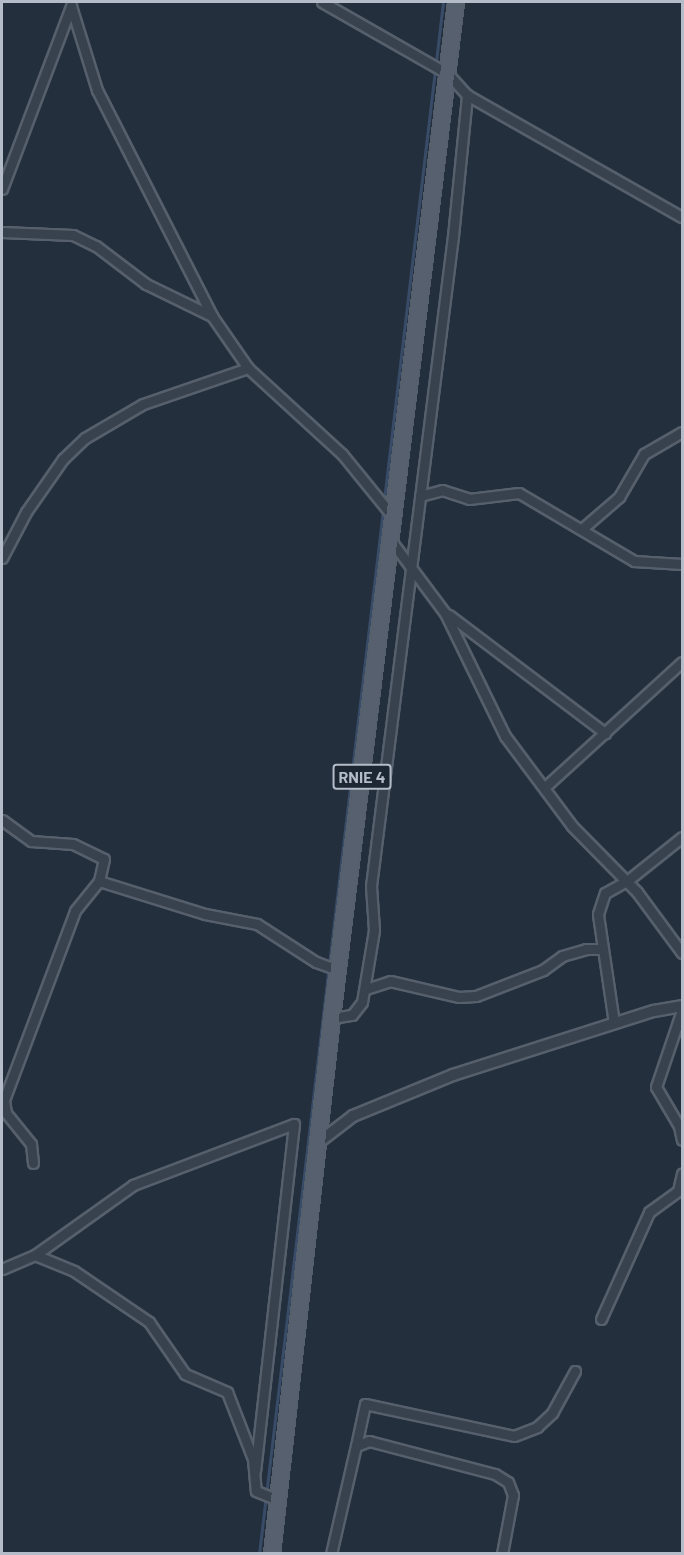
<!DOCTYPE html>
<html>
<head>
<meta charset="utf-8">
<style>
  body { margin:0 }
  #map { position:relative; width:684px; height:1555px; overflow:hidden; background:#242f3e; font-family:Barlow,sans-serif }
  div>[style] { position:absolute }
  .stream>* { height:3px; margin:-1.5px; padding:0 1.5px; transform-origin:1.5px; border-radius:1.5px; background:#394c67 }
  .roads { filter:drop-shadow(2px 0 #565f6c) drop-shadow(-2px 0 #565f6c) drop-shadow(0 2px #565f6c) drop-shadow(0 -2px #565f6c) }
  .minor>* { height:9px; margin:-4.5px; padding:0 4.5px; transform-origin:4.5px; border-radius:4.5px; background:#38414e }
  .tertiary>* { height:10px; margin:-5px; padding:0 5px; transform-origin:5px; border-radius:5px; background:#38414e }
  .primary>* { height:14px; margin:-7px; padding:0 7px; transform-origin:7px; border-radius:7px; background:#56606e }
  span { translate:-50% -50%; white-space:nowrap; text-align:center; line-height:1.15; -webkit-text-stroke:6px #1d2633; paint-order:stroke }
  .shield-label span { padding:2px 4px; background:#1d2633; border:2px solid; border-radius:4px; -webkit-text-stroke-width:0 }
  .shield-label { font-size:16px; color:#b4bcc9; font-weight:700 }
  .frame { position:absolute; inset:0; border:3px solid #b4bcc9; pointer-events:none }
</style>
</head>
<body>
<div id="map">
  <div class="stream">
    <i style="left:384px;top:500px;width:501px;rotate:-83.24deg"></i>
    <i style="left:259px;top:1554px;width:1051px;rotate:-83.23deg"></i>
  </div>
  <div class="roads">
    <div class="minor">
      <i style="left:322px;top:2px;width:145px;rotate:29.7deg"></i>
      <i style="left:448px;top:74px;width:28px;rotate:48deg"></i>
      <i style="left:467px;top:95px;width:247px;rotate:29.6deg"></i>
      <i style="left:71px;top:6px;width:88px;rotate:72.8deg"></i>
      <i style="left:97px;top:90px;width:254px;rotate:63deg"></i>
      <i style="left:212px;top:316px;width:63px;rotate:55.3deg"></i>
      <i style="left:248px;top:368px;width:127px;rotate:42.5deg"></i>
      <i style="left:342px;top:454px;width:82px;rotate:50.9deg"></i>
      <i style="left:2px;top:189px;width:196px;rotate:-69.3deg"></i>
      <i style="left:2px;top:232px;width:71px;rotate:2.4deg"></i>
      <i style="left:73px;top:235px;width:25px;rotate:26deg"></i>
      <i style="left:96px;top:246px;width:63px;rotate:37.2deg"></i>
      <i style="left:146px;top:284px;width:73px;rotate:25.9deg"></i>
      <i style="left:420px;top:496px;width:23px;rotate:-15deg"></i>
      <i style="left:442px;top:490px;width:28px;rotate:18deg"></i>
      <i style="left:469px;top:499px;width:50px;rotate:-6.8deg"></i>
      <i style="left:519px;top:493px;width:134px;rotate:30.6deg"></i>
      <i style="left:634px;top:561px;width:48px;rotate:3.6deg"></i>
      <i style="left:583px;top:528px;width:48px;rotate:-40.7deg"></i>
      <i style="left:619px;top:497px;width:50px;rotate:-59.8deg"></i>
      <i style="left:644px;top:454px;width:44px;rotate:-30.1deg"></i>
      <i style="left:392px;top:542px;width:89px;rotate:53.3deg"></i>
      <i style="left:445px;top:613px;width:137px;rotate:64deg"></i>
      <i style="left:505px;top:736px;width:112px;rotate:53.3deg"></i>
      <i style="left:572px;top:826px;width:93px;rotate:45.4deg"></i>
      <i style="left:637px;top:892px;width:76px;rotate:53.6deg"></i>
      <i style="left:2px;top:558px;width:52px;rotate:-62.4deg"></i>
      <i style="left:26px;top:512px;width:65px;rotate:-55.1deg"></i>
      <i style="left:63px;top:459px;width:30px;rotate:-44deg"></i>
      <i style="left:85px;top:438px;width:67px;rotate:-30.4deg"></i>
      <i style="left:143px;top:404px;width:111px;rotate:-18.9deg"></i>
      <i style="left:449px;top:615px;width:196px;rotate:37.1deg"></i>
      <i style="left:545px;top:787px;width:185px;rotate:-42.4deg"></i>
      <i style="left:2px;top:820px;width:36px;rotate:36deg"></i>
      <i style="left:31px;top:841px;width:42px;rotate:4.1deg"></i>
      <i style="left:73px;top:844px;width:34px;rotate:26deg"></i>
      <i style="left:104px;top:859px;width:23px;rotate:103deg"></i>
      <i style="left:99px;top:881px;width:38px;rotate:129deg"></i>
      <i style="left:75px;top:911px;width:202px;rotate:110.6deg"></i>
      <i style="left:4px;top:1100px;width:13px;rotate:81deg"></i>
      <i style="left:6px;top:1113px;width:40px;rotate:51deg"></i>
      <i style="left:31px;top:1144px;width:19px;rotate:84deg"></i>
      <i style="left:99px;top:881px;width:111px;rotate:17.3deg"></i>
      <i style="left:205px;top:914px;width:53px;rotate:10.9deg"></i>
      <i style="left:257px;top:924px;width:70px;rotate:32.8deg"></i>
      <i style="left:316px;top:962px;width:23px;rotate:20deg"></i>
      <i style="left:366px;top:989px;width:25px;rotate:-18deg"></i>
      <i style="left:390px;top:981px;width:71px;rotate:13.1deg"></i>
      <i style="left:459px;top:997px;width:17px;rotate:-3deg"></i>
      <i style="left:476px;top:996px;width:72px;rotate:-21.2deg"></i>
      <i style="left:543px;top:970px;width:24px;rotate:-36deg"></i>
      <i style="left:562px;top:956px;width:25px;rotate:-16deg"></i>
      <i style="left:586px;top:949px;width:15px"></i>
      <i style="left:682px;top:1010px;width:81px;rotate:108.7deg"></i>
      <i style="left:656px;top:1087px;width:45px;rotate:59.5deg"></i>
      <i style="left:679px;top:1126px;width:14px;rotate:78deg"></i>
      <i style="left:332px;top:1018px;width:20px;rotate:-9deg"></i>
      <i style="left:352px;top:1015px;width:16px;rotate:-52deg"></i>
      <i style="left:362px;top:1002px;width:73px;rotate:-80.5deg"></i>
      <i style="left:374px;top:930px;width:44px;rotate:-93.9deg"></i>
      <i style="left:371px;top:886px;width:655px;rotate:-82.81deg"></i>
      <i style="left:453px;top:236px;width:142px;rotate:-84.3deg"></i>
      <i style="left:614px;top:1023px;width:110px;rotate:-98.4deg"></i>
      <i style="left:598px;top:914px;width:22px;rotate:-72deg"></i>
      <i style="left:605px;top:893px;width:25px;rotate:-29deg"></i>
      <i style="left:627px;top:881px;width:70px;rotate:-38.7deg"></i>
      <i style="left:35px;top:1255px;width:42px;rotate:22.3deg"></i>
      <i style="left:74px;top:1271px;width:91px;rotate:34.2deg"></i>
      <i style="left:149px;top:1322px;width:63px;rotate:55.3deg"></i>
      <i style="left:185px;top:1374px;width:46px;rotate:23.2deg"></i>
      <i style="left:227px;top:1392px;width:72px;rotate:68.8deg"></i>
      <i style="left:253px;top:1459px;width:32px;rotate:85deg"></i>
      <i style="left:256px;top:1491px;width:24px;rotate:22deg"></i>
      <i style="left:2px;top:1269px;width:36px;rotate:-23deg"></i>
      <i style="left:35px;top:1255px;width:120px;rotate:-35.5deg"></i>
      <i style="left:133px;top:1185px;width:172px;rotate:-20.8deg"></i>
      <i style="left:294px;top:1124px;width:348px;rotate:96.4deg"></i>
      <i style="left:601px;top:1319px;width:117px;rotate:-65.8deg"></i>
      <i style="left:649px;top:1212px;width:36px;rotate:-36deg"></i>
      <i style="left:678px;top:1191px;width:18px;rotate:-77deg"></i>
      <i style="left:356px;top:1446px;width:43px;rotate:-77.9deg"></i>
      <i style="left:365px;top:1404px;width:152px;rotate:12.1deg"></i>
      <i style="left:514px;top:1436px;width:25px;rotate:-21deg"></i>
      <i style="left:537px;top:1427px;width:21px;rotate:-43deg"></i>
      <i style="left:552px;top:1413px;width:48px;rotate:-61.3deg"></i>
      <i style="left:331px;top:1554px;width:111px;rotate:-77deg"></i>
      <i style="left:356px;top:1446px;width:14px;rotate:-21deg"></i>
      <i style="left:369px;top:1441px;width:130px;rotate:14.7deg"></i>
      <i style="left:495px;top:1474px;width:15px;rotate:32deg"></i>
      <i style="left:508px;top:1482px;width:14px;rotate:69deg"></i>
      <i style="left:513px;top:1495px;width:60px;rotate:100.6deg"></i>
    </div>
    <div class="tertiary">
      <i style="left:319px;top:1142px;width:43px;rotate:-37.4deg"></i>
      <i style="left:353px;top:1116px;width:108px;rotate:-22.3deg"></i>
      <i style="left:453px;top:1075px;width:211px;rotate:-17.7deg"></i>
      <i style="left:654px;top:1011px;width:28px;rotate:-10deg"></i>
    </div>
    <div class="primary">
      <i style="left:272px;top:1554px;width:539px;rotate:-83.61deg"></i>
      <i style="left:332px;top:1018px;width:1024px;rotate:-83.04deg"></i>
    </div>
  </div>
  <div class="shield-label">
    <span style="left:362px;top:777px">RNIE 4</span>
  </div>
  <div class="frame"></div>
</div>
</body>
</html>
